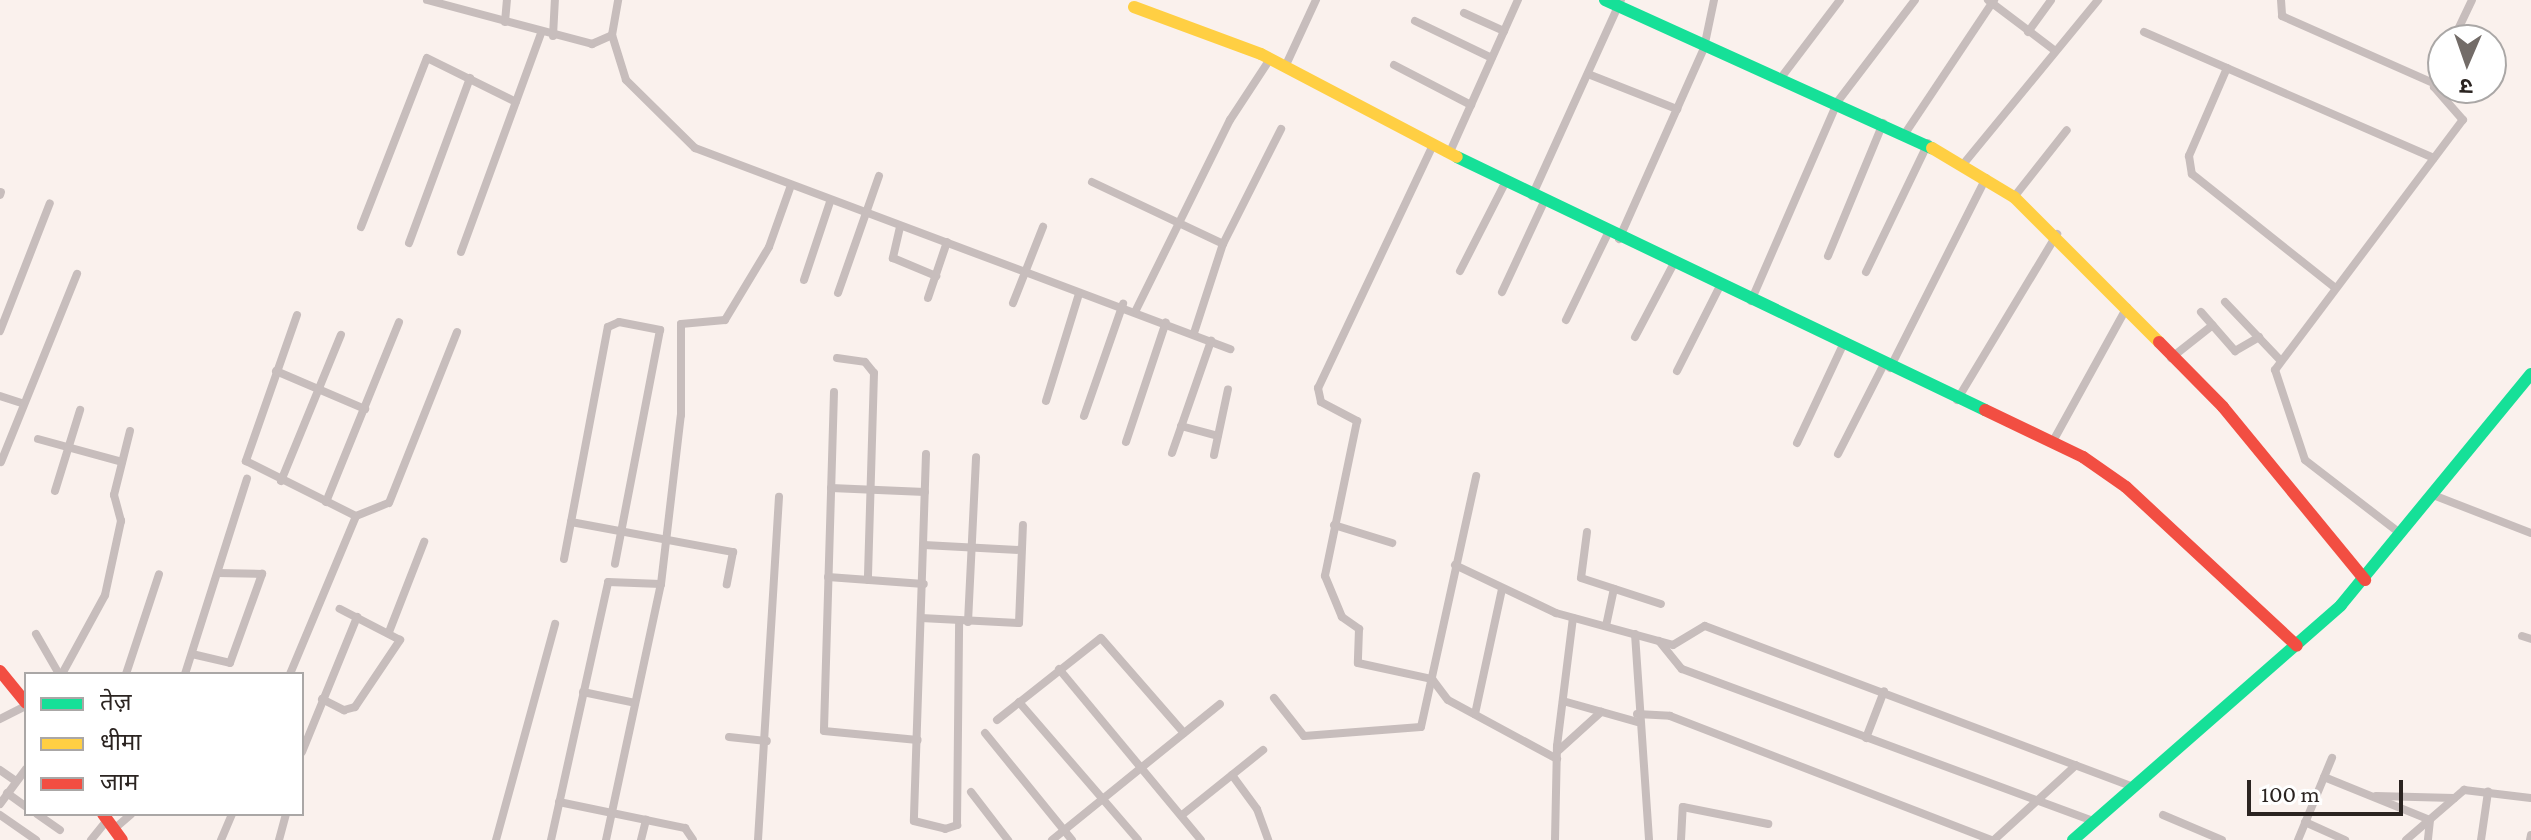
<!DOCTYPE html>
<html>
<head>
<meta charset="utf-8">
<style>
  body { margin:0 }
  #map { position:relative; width:2531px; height:840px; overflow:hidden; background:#faf1ed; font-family:"Crimson Pro","Noto Sans Devanagari",serif }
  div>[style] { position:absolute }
  .street>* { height:8px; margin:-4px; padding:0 4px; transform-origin:4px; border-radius:4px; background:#c7bdbc }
  .fast>* { height:12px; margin:-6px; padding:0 6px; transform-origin:6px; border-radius:6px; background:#16e098 }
  .slow>* { height:12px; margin:-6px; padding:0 6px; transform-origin:6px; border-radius:6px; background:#ffcf43 }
  .jam>* { height:12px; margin:-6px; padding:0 6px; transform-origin:6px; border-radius:6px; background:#f24e42 }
  span { translate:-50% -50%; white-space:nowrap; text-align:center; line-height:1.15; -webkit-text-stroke:7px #fff; paint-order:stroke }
  .legend { position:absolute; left:24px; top:672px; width:280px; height:144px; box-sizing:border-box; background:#fff; border:2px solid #aaa7a6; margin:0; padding:10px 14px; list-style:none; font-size:24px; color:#2b2421 }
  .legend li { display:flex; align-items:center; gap:16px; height:40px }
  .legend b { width:40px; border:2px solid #aaa7a6 }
  .north { position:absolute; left:2427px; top:24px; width:80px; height:80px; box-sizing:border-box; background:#fff; border:2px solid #aaa7a6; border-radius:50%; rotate:182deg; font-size:22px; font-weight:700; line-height:32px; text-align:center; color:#2b2421 }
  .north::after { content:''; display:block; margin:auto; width:28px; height:36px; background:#736c68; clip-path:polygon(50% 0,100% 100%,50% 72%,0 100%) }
  .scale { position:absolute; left:2247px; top:780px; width:156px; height:36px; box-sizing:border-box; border:4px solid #2b2421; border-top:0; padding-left:10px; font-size:24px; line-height:28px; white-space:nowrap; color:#2b2421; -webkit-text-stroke:6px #fff; paint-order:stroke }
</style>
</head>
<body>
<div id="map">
  <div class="street">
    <i style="left:427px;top:0;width:171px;rotate:14.9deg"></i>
    <i style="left:592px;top:44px;width:22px;rotate:-24deg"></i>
    <i style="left:612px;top:35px;width:36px;rotate:-80deg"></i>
    <i style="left:1988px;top:0;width:83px;rotate:37.1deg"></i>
    <i style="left:2281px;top:0;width:16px;rotate:86deg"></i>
    <i style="left:2282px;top:16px;width:165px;rotate:23.9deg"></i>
    <i style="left:1464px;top:13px;width:44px;rotate:24.2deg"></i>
    <i style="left:1415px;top:21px;width:85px;rotate:25.7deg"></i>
    <i style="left:505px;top:22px;width:22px;rotate:-85deg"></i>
    <i style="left:2028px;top:32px;width:39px;rotate:-54deg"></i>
    <i style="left:2144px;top:32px;width:316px;rotate:23.5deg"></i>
    <i style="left:612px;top:35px;width:47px;rotate:72.7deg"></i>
    <i style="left:626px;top:80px;width:97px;rotate:44.6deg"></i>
    <i style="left:695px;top:148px;width:572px;rotate:20.59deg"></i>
    <i style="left:553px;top:36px;width:36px;rotate:-87deg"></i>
    <i style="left:2453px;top:40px;width:44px;rotate:-64.6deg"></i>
    <i style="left:1394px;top:65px;width:87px;rotate:27.5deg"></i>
    <i style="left:1285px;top:67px;width:74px;rotate:-65.2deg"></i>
    <i style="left:2227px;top:68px;width:96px;rotate:113.4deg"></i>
    <i style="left:2189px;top:156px;width:18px;rotate:81deg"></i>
    <i style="left:2192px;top:174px;width:181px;rotate:38.5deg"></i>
    <i style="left:1588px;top:74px;width:96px;rotate:21.5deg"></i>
    <i style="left:1780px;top:79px;width:99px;rotate:-52.8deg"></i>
    <i style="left:1906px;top:132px;width:159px;rotate:-56.3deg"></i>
    <i style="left:1433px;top:145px;width:269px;rotate:115.3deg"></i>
    <i style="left:1318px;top:388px;width:14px;rotate:78deg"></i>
    <i style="left:1321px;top:402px;width:41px;rotate:27.8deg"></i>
    <i style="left:1357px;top:421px;width:158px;rotate:101.7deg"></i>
    <i style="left:1325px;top:576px;width:44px;rotate:67.5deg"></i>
    <i style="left:1342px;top:617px;width:21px;rotate:35deg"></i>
    <i style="left:1359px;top:629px;width:34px;rotate:92deg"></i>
    <i style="left:1358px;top:663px;width:76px;rotate:12.2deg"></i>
    <i style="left:1432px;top:679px;width:26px;rotate:53deg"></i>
    <i style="left:1448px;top:700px;width:124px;rotate:28.4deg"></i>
    <i style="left:1449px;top:154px;width:169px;rotate:-65.9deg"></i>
    <i style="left:1965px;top:162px;width:210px;rotate:-50.6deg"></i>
    <i style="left:1092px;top:182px;width:145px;rotate:25.3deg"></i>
    <i style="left:0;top:195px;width:3px;rotate:-72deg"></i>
    <i style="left:1532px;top:196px;width:215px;rotate:-65.6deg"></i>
    <i style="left:2014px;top:197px;width:85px;rotate:-51.7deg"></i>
    <i style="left:361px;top:227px;width:181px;rotate:-68.7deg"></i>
    <i style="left:427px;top:58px;width:99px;rotate:26.3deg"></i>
    <i style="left:900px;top:227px;width:32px;rotate:103deg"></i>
    <i style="left:893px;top:258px;width:47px;rotate:22.7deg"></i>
    <i style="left:1619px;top:239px;width:209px;rotate:-66deg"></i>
    <i style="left:1704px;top:48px;width:49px;rotate:-78.2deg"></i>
    <i style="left:409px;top:243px;width:176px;rotate:-69.7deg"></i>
    <i style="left:461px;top:252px;width:233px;rotate:-69.9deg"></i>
    <i style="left:1828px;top:256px;width:144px;rotate:-67.5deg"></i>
    <i style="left:1460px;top:271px;width:99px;rotate:-62.9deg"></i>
    <i style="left:1866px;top:272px;width:143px;rotate:-64.3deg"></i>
    <i style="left:804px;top:280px;width:82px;rotate:-71.6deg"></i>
    <i style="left:1502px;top:292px;width:99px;rotate:-65deg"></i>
    <i style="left:838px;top:293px;width:124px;rotate:-70.7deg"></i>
    <i style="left:928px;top:298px;width:59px;rotate:-71.3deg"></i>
    <i style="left:1751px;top:301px;width:218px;rotate:-66.5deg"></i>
    <i style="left:1838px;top:101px;width:127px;rotate:-52.7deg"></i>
    <i style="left:2225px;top:302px;width:79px;rotate:46.5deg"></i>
    <i style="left:1013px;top:303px;width:82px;rotate:-68.5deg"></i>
    <i style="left:1136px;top:310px;width:212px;rotate:-63.7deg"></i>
    <i style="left:1230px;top:120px;width:73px;rotate:-56.7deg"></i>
    <i style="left:2201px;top:312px;width:52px;rotate:48.9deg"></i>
    <i style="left:2235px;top:351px;width:28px;rotate:-30deg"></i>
    <i style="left:297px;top:315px;width:155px;rotate:109.3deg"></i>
    <i style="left:246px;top:461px;width:123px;rotate:26.6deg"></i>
    <i style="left:356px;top:516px;width:35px;rotate:-22deg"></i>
    <i style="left:389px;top:503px;width:184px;rotate:-68.3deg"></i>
    <i style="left:1566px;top:320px;width:97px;rotate:-64.2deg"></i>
    <i style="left:0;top:331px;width:137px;rotate:-68.7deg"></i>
    <i style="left:1194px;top:333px;width:94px;rotate:-72deg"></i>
    <i style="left:1223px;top:244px;width:129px;rotate:-63.2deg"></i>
    <i style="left:1635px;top:337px;width:81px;rotate:-62.2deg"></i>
    <i style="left:837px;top:358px;width:28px;rotate:8deg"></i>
    <i style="left:865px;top:362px;width:14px;rotate:51deg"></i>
    <i style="left:874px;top:373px;width:207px;rotate:91.7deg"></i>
    <i style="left:2171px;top:358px;width:53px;rotate:-38.2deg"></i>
    <i style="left:1890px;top:368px;width:213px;rotate:-63.2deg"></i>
    <i style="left:276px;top:371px;width:97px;rotate:23.1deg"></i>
    <i style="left:1677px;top:371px;width:93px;rotate:-63.2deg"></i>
    <i style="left:834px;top:392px;width:339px;rotate:91.7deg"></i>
    <i style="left:824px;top:731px;width:94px;rotate:5.5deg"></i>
    <i style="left:0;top:396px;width:25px;rotate:18deg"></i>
    <i style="left:1957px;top:400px;width:194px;rotate:-58.9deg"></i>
    <i style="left:1046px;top:401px;width:112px;rotate:-72.9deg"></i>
    <i style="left:1084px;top:416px;width:119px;rotate:-70.8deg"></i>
    <i style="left:1181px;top:426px;width:38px;rotate:15deg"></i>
    <i style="left:38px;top:439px;width:87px;rotate:15.3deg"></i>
    <i style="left:1126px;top:442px;width:126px;rotate:-71.6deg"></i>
    <i style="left:1797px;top:443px;width:106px;rotate:-64.9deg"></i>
    <i style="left:2052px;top:443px;width:155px;rotate:-61.1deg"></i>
    <i style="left:1172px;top:453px;width:119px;rotate:-70.8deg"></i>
    <i style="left:926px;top:454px;width:367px;rotate:91.9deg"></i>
    <i style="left:914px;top:821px;width:32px;rotate:14deg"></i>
    <i style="left:945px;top:829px;width:13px;rotate:-18deg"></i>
    <i style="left:957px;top:825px;width:204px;rotate:-89.4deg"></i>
    <i style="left:1838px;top:454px;width:99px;rotate:-62.9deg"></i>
    <i style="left:1214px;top:455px;width:67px;rotate:-78deg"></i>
    <i style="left:1px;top:462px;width:203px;rotate:-68deg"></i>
    <i style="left:281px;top:481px;width:158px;rotate:-67.7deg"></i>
    <i style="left:831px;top:488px;width:94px;rotate:2.4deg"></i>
    <i style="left:55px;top:491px;width:85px;rotate:-72.8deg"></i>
    <i style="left:2433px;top:495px;width:105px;rotate:21.2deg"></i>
    <i style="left:326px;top:502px;width:194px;rotate:-67.9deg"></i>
    <i style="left:571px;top:522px;width:165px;rotate:10.5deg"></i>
    <i style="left:733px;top:552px;width:33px;rotate:101deg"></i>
    <i style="left:1334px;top:525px;width:61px;rotate:17.2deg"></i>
    <i style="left:1587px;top:532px;width:46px;rotate:97.4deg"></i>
    <i style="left:1581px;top:578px;width:84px;rotate:18deg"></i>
    <i style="left:2401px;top:534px;width:121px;rotate:-142.4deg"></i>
    <i style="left:2305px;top:460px;width:95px;rotate:-108.4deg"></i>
    <i style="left:2275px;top:370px;width:313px;rotate:-53.1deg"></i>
    <i style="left:2463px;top:120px;width:44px;rotate:-131.3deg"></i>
    <i style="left:2434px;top:87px;width:30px;rotate:-73deg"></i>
    <i style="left:924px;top:545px;width:97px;rotate:3deg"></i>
    <i style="left:564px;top:559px;width:236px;rotate:-79.3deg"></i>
    <i style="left:608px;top:327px;width:12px;rotate:-24deg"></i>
    <i style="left:619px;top:322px;width:42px;rotate:11deg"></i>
    <i style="left:660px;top:330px;width:238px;rotate:100.9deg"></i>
    <i style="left:1455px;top:565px;width:112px;rotate:25.4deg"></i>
    <i style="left:1556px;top:613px;width:121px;rotate:15.3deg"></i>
    <i style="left:1673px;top:645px;width:37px;rotate:-31deg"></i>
    <i style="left:1705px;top:626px;width:457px;rotate:20.6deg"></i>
    <i style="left:828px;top:577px;width:96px;rotate:4.2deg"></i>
    <i style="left:921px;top:618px;width:98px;rotate:2.9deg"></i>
    <i style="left:1019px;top:623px;width:98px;rotate:-87.7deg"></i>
    <i style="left:968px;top:622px;width:165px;rotate:-87.2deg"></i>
    <i style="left:1606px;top:626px;width:38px;rotate:-78deg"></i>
    <i style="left:389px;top:632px;width:97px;rotate:-68.7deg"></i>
    <i style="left:36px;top:634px;width:46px;rotate:60.1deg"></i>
    <i style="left:1635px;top:634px;width:206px;rotate:86.1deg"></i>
    <i style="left:2522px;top:636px;width:9px;rotate:18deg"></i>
    <i style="left:1659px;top:641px;width:36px;rotate:51deg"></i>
    <i style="left:1682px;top:669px;width:439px;rotate:20.3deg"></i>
    <i style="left:192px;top:654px;width:39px;rotate:13deg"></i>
    <i style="left:230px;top:663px;width:95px;rotate:-70.2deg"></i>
    <i style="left:262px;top:574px;width:44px;rotate:-178.7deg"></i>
    <i style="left:1059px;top:669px;width:222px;rotate:50.3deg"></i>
    <i style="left:62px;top:674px;width:90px;rotate:-61.4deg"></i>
    <i style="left:105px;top:595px;width:76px;rotate:-77.8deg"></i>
    <i style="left:121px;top:521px;width:27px;rotate:-105deg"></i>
    <i style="left:114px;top:495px;width:66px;rotate:-76deg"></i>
    <i style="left:126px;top:674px;width:105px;rotate:-71.7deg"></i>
    <i style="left:185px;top:674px;width:205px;rotate:-72.4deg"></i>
    <i style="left:290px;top:674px;width:171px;rotate:-67.3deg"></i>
    <i style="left:583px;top:692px;width:53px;rotate:11.9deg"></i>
    <i style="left:1274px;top:698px;width:48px;rotate:51.7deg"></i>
    <i style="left:1304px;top:736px;width:117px;rotate:-4.4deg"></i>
    <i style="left:1421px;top:727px;width:257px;rotate:-77.6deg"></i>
    <i style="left:322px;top:699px;width:25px;rotate:27deg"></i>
    <i style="left:344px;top:710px;width:11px;rotate:-15deg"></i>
    <i style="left:355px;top:707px;width:81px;rotate:-56.1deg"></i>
    <i style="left:400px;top:640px;width:68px;rotate:-152.7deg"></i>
    <i style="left:1563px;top:701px;width:77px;rotate:15.8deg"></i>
    <i style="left:1019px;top:702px;width:182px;rotate:49.2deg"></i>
    <i style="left:1475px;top:714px;width:128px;rotate:-77.8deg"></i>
    <i style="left:1637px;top:714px;width:33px;rotate:3deg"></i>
    <i style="left:1670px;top:716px;width:345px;rotate:21.1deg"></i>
    <i style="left:0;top:719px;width:29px;rotate:-27deg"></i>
    <i style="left:997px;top:720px;width:132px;rotate:-38.3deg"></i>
    <i style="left:1101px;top:638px;width:126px;rotate:48.9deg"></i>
    <i style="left:985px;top:733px;width:138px;rotate:50.9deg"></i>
    <i style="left:729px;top:737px;width:38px;rotate:6deg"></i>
    <i style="left:1866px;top:738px;width:50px;rotate:-69deg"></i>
    <i style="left:1559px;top:750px;width:57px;rotate:-42.1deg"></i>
    <i style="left:302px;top:752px;width:146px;rotate:-67.8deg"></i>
    <i style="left:0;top:770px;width:19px;rotate:35deg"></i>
    <i style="left:1232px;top:775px;width:42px;rotate:53.7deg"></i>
    <i style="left:1257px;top:809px;width:33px;rotate:70deg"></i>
    <i style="left:2324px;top:777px;width:114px;rotate:22.1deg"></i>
    <i style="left:2430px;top:820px;width:20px;rotate:96deg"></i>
    <i style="left:971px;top:792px;width:61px;rotate:52.4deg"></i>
    <i style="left:7px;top:793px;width:24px;rotate:36deg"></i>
    <i style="left:2376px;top:796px;width:78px;rotate:1.5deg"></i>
    <i style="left:559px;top:802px;width:129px;rotate:11.7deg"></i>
    <i style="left:685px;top:828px;width:14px;rotate:56deg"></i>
    <i style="left:0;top:804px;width:44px;rotate:-53.4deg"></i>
    <i style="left:37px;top:814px;width:28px;rotate:35deg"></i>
    <i style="left:0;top:815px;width:44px;rotate:34.8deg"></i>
    <i style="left:1182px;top:815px;width:104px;rotate:-38.7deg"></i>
    <i style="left:2163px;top:815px;width:64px;rotate:23deg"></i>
    <i style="left:2305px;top:822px;width:44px;rotate:24.2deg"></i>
    <i style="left:114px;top:829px;width:23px;rotate:-41deg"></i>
    <i style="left:91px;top:840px;width:26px;rotate:-51deg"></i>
    <i style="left:221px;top:840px;width:28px;rotate:-67deg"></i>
    <i style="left:279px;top:840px;width:27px;rotate:-75deg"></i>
    <i style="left:496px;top:840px;width:224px;rotate:-74.7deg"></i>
    <i style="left:551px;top:840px;width:264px;rotate:-77.5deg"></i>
    <i style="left:608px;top:582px;width:53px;rotate:2.2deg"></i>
    <i style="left:606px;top:840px;width:262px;rotate:-77.9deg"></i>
    <i style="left:661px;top:584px;width:170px;rotate:-83.3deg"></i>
    <i style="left:681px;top:415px;width:91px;rotate:-90deg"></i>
    <i style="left:681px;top:324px;width:44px;rotate:-5.2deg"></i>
    <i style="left:725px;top:320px;width:85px;rotate:-58.9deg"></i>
    <i style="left:769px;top:247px;width:63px;rotate:-70.4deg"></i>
    <i style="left:641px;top:840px;width:21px;rotate:-76deg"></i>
    <i style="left:758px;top:840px;width:344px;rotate:-86.5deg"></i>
    <i style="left:1052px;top:840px;width:216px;rotate:-39deg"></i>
    <i style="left:1555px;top:840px;width:94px;rotate:-88.8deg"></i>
    <i style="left:1557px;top:746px;width:129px;rotate:-82.9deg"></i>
    <i style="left:1681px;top:840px;width:33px;rotate:-87deg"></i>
    <i style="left:1683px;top:807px;width:87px;rotate:11.3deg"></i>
    <i style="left:1994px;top:840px;width:111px;rotate:-42.4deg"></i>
    <i style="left:2298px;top:840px;width:89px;rotate:-67.5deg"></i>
    <i style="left:2406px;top:840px;width:77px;rotate:-40.8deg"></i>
    <i style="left:2464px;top:790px;width:67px;rotate:6.8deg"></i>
    <i style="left:2481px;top:840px;width:49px;rotate:-81.7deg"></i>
    <i style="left:2530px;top:840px;width:5px;rotate:-79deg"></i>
  </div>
  <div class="fast">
    <i style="left:1605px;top:0;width:359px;rotate:24.4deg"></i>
    <i style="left:1457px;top:157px;width:585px;rotate:25.6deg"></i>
    <i style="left:2073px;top:840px;width:356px;rotate:-41.2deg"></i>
    <i style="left:2341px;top:605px;width:299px;rotate:-50.6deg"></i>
  </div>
  <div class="slow">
    <i style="left:1134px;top:7px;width:135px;rotate:20.3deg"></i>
    <i style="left:1261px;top:54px;width:221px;rotate:27.7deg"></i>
    <i style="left:1932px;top:148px;width:96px;rotate:30.9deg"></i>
    <i style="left:2014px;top:197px;width:205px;rotate:45deg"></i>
  </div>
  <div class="jam">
    <i style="left:2159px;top:342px;width:91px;rotate:45.4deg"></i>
    <i style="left:2223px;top:407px;width:224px;rotate:50.6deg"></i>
    <i style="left:1985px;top:410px;width:109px;rotate:25.6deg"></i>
    <i style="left:2083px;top:457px;width:52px;rotate:34.9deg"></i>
    <i style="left:2126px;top:487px;width:233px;rotate:42.9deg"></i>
    <i style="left:0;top:671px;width:41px;rotate:50.9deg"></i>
    <i style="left:103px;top:814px;width:32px;rotate:54deg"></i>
  </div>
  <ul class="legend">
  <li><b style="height:10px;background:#16e098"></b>तेज़</li>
  <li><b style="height:10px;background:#ffcf43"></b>धीमा</li>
  <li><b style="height:10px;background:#f24e42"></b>जाम</li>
  </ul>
  <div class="north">उ</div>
  <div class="scale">100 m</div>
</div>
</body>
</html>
